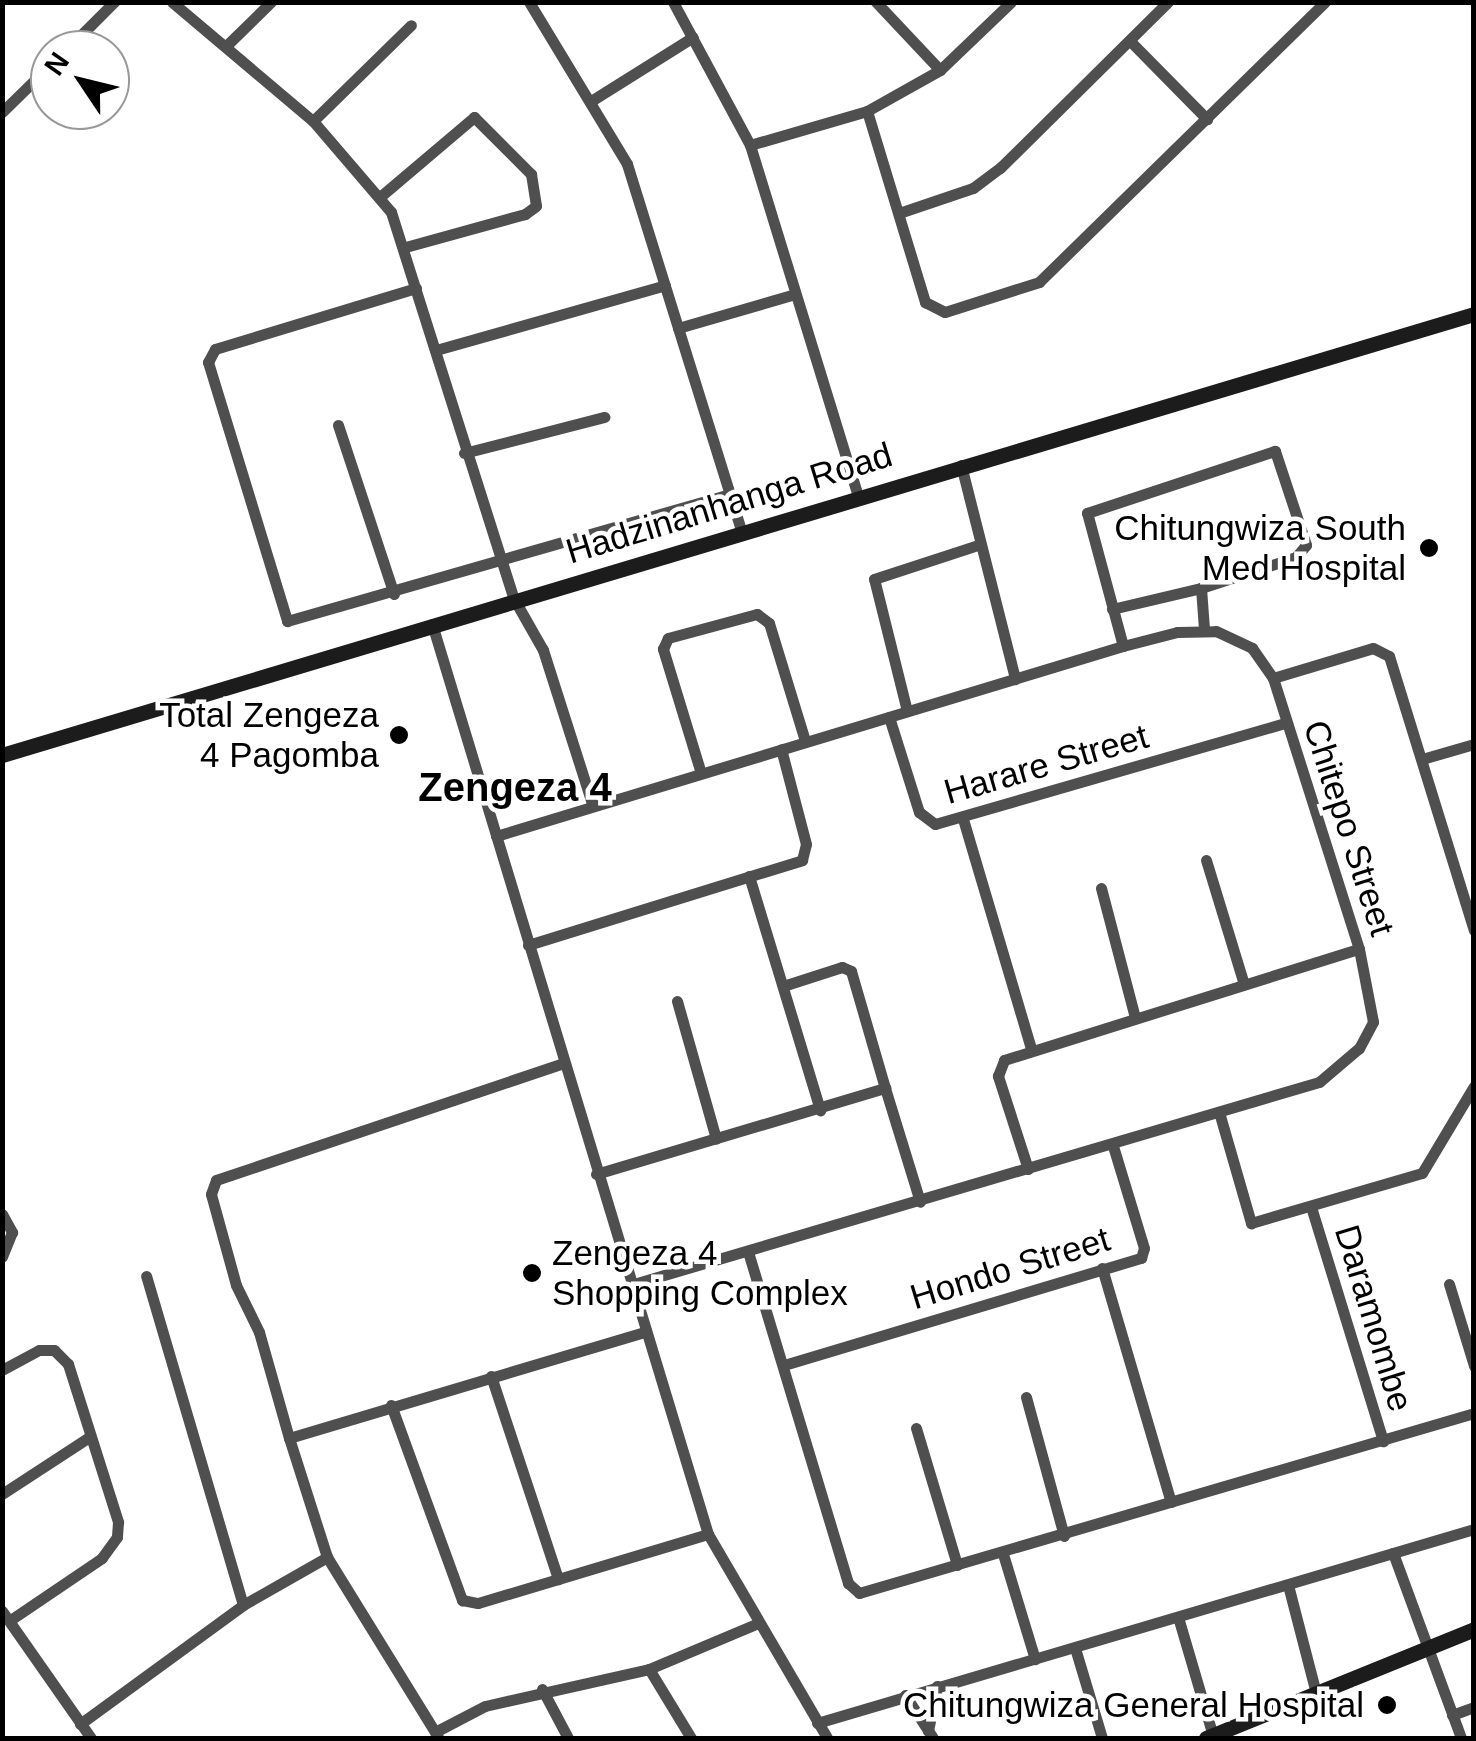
<!DOCTYPE html>
<html>
<head>
<meta charset="utf-8">
<style>
  body { margin:0 }
  #map { position:relative; width:1476px; height:1741px; overflow:hidden; background:#fff; font-family:Helvetica,sans-serif }
  div>[style] { position:absolute }
  .street>* { height:11px; margin:-5.5px; padding:0 5.5px; transform-origin:5.5px; border-radius:5.5px; background:#4f4f4f }
  .secondary>* { height:15px; margin:-7.5px; padding:0 7.5px; transform-origin:7.5px; border-radius:7.5px; background:#1c1c1c }
  .dots>* { width:28px; height:28px; translate:-50% -50%; box-sizing:border-box; border:5px solid #fff; border-radius:50% }
  span { translate:-50% -50%; white-space:nowrap; text-align:center; line-height:1.15; -webkit-text-stroke:9px #fff; paint-order:stroke }
  .street-label { font-size:35px; color:#000 }
  .poi-label { font-size:35px; color:#000 }
  .right { translate:-100% -50%; text-align:right }
  .left { translate:0 -50%; text-align:left }
  .quarter-label { font-size:40px; color:#000; font-weight:700 }
  .frame { position:absolute; inset:0; border:5px solid #000; pointer-events:none }
  .north { position:absolute; left:30px; top:30px; width:100px; height:100px; box-sizing:border-box; background:#fff; border:2px solid #999; border-radius:50%; rotate:305deg; font-size:28px; font-weight:700; line-height:40px; text-align:center; color:#000 }
  .north::after { content:''; display:block; margin:auto; width:35px; height:45px; background:#000; clip-path:polygon(50% 0,100% 100%,50% 72%,0 100%) }
</style>
</head>
<body>
<div id="map">
  <div class="street">
    <i style="left:172px;top:2px;width:185px;rotate:40.2deg"></i>
    <i style="left:313px;top:121px;width:120px;rotate:49.4deg"></i>
    <i style="left:391px;top:212px;width:406px;rotate:72.4deg"></i>
    <i style="left:514px;top:599px;width:59px;rotate:60.4deg"></i>
    <i style="left:543px;top:650px;width:162px;rotate:72.3deg"></i>
    <i style="left:529px;top:2px;width:189px;rotate:58.8deg"></i>
    <i style="left:627px;top:164px;width:383px;rotate:72.7deg"></i>
    <i style="left:673px;top:2px;width:162px;rotate:61.7deg"></i>
    <i style="left:750px;top:145px;width:367px;rotate:72.9deg"></i>
    <i style="left:876px;top:2px;width:93px;rotate:46.7deg"></i>
    <i style="left:1130px;top:41px;width:110px;rotate:45.4deg"></i>
    <i style="left:226px;top:46px;width:63px;rotate:-44.4deg"></i>
    <i style="left:66px;top:50px;width:68px;rotate:-45deg"></i>
    <i style="left:591px;top:101px;width:120px;rotate:-32.1deg"></i>
    <i style="left:867px;top:111px;width:200px;rotate:73.1deg"></i>
    <i style="left:925px;top:302px;width:22px;rotate:27deg"></i>
    <i style="left:945px;top:312px;width:99px;rotate:-17.7deg"></i>
    <i style="left:1039px;top:282px;width:400px;rotate:-44.4deg"></i>
    <i style="left:2px;top:112px;width:67px;rotate:-44.4deg"></i>
    <i style="left:313px;top:121px;width:137px;rotate:-44.4deg"></i>
    <i style="left:750px;top:145px;width:122px;rotate:-16.2deg"></i>
    <i style="left:867px;top:111px;width:84px;rotate:-29.3deg"></i>
    <i style="left:940px;top:70px;width:98px;rotate:-43.8deg"></i>
    <i style="left:381px;top:196px;width:122px;rotate:-40.3deg"></i>
    <i style="left:474px;top:117px;width:81px;rotate:45deg"></i>
    <i style="left:531px;top:174px;width:32px;rotate:81deg"></i>
    <i style="left:536px;top:206px;width:14px;rotate:144deg"></i>
    <i style="left:525px;top:214px;width:124px;rotate:164.6deg"></i>
    <i style="left:899px;top:213px;width:78px;rotate:-18.7deg"></i>
    <i style="left:973px;top:188px;width:34px;rotate:-37deg"></i>
    <i style="left:1000px;top:168px;width:236px;rotate:-44.7deg"></i>
    <i style="left:416px;top:288px;width:210px;rotate:163.1deg"></i>
    <i style="left:215px;top:349px;width:15px;rotate:118deg"></i>
    <i style="left:208px;top:362px;width:271px;rotate:73deg"></i>
    <i style="left:287px;top:621px;width:461px;rotate:-16deg"></i>
    <i style="left:678px;top:328px;width:122px;rotate:-16.2deg"></i>
    <i style="left:436px;top:350px;width:238px;rotate:-15.8deg"></i>
    <i style="left:338px;top:425px;width:178px;rotate:71.7deg"></i>
    <i style="left:464px;top:453px;width:145px;rotate:-14.4deg"></i>
    <i style="left:961px;top:465px;width:221px;rotate:75.8deg"></i>
    <i style="left:1112px;top:609px;width:91px;rotate:-13.3deg"></i>
    <i style="left:432px;top:624px;width:951px;rotate:73.13deg"></i>
    <i style="left:708px;top:1534px;width:236px;rotate:59.7deg"></i>
    <i style="left:1123px;top:646px;width:138px;rotate:-105.1deg"></i>
    <i style="left:1087px;top:513px;width:198px;rotate:-18.3deg"></i>
    <i style="left:1275px;top:451px;width:99px;rotate:71.7deg"></i>
    <i style="left:1306px;top:545px;width:16px;rotate:130deg"></i>
    <i style="left:1296px;top:557px;width:100px;rotate:161.9deg"></i>
    <i style="left:1201px;top:588px;width:41px;rotate:85.8deg"></i>
    <i style="left:1273px;top:678px;width:104px;rotate:-16.7deg"></i>
    <i style="left:1373px;top:648px;width:18px;rotate:27deg"></i>
    <i style="left:1389px;top:656px;width:287px;rotate:72.8deg"></i>
    <i style="left:907px;top:711px;width:136px;rotate:-104deg"></i>
    <i style="left:874px;top:579px;width:109px;rotate:-18.1deg"></i>
    <i style="left:889px;top:717px;width:100px;rotate:72.5deg"></i>
    <i style="left:919px;top:812px;width:20px;rotate:37deg"></i>
    <i style="left:935px;top:824px;width:365px;rotate:-16.1deg"></i>
    <i style="left:1422px;top:759px;width:54px;rotate:-16.1deg"></i>
    <i style="left:700px;top:770px;width:127px;rotate:-107deg"></i>
    <i style="left:663px;top:649px;width:12px;rotate:-66deg"></i>
    <i style="left:668px;top:638px;width:92px;rotate:-15.1deg"></i>
    <i style="left:757px;top:614px;width:15px;rotate:37deg"></i>
    <i style="left:769px;top:623px;width:123px;rotate:73deg"></i>
    <i style="left:963px;top:819px;width:239px;rotate:73.5deg"></i>
    <i style="left:496px;top:836px;width:655px;rotate:-16.86deg"></i>
    <i style="left:1123px;top:646px;width:56px;rotate:-14.5deg"></i>
    <i style="left:1177px;top:632px;width:39px;rotate:-1deg"></i>
    <i style="left:1216px;top:631px;width:40px;rotate:25deg"></i>
    <i style="left:1252px;top:648px;width:37px;rotate:55deg"></i>
    <i style="left:1273px;top:678px;width:284px;rotate:72.4deg"></i>
    <i style="left:1359px;top:949px;width:74px;rotate:79.1deg"></i>
    <i style="left:1373px;top:1022px;width:30px;rotate:118deg"></i>
    <i style="left:1359px;top:1048px;width:52px;rotate:139.6deg"></i>
    <i style="left:1319px;top:1082px;width:718px;rotate:163.58deg"></i>
    <i style="left:1206px;top:860px;width:130px;rotate:73deg"></i>
    <i style="left:749px;top:876px;width:245px;rotate:73.1deg"></i>
    <i style="left:1101px;top:888px;width:134px;rotate:75.3deg"></i>
    <i style="left:528px;top:945px;width:287px;rotate:-17.2deg"></i>
    <i style="left:802px;top:860px;width:16px;rotate:-76deg"></i>
    <i style="left:806px;top:844px;width:98px;rotate:-104.7deg"></i>
    <i style="left:783px;top:986px;width:62px;rotate:-17.9deg"></i>
    <i style="left:842px;top:967px;width:10px;rotate:24deg"></i>
    <i style="left:851px;top:971px;width:122px;rotate:73.8deg"></i>
    <i style="left:677px;top:1001px;width:143px;rotate:74.2deg"></i>
    <i style="left:1219px;top:1112px;width:116px;rotate:73.9deg"></i>
    <i style="left:1251px;top:1223px;width:178px;rotate:-16.3deg"></i>
    <i style="left:1422px;top:1173px;width:101px;rotate:-59.1deg"></i>
    <i style="left:1028px;top:1169px;width:98px;rotate:-107.9deg"></i>
    <i style="left:998px;top:1076px;width:17px;rotate:-69deg"></i>
    <i style="left:1004px;top:1060px;width:372px;rotate:-17.4deg"></i>
    <i style="left:596px;top:1174px;width:302px;rotate:-16.6deg"></i>
    <i style="left:885px;top:1088px;width:119px;rotate:72.9deg"></i>
    <i style="left:1312px;top:1210px;width:242px;rotate:72.9deg"></i>
    <i style="left:2px;top:1214px;width:21px;rotate:61deg"></i>
    <i style="left:12px;top:1232px;width:27px;rotate:112deg"></i>
    <i style="left:749px;top:1255px;width:343px;rotate:73.2deg"></i>
    <i style="left:848px;top:1583px;width:15px;rotate:42deg"></i>
    <i style="left:859px;top:1593px;width:641px;rotate:-16.31deg"></i>
    <i style="left:1102px;top:1268px;width:244px;rotate:73.6deg"></i>
    <i style="left:1449px;top:1284px;width:86px;rotate:73deg"></i>
    <i style="left:784px;top:1365px;width:373px;rotate:-16.7deg"></i>
    <i style="left:1141px;top:1258px;width:10px;rotate:-73deg"></i>
    <i style="left:1144px;top:1248px;width:107px;rotate:-106.9deg"></i>
    <i style="left:2px;top:1370px;width:42px;rotate:-28.4deg"></i>
    <i style="left:39px;top:1350px;width:15px"></i>
    <i style="left:54px;top:1350px;width:20px;rotate:45deg"></i>
    <i style="left:68px;top:1364px;width:166px;rotate:72.4deg"></i>
    <i style="left:118px;top:1522px;width:15px;rotate:94deg"></i>
    <i style="left:117px;top:1537px;width:26px;rotate:126deg"></i>
    <i style="left:102px;top:1558px;width:112px;rotate:145.9deg"></i>
    <i style="left:491px;top:1376px;width:214px;rotate:71.7deg"></i>
    <i style="left:1026px;top:1397px;width:144px;rotate:74.7deg"></i>
    <i style="left:391px;top:1405px;width:208px;rotate:70deg"></i>
    <i style="left:462px;top:1600px;width:16px;rotate:11deg"></i>
    <i style="left:478px;top:1603px;width:240px;rotate:-16.7deg"></i>
    <i style="left:916px;top:1428px;width:143px;rotate:73.3deg"></i>
    <i style="left:289px;top:1438px;width:110px;rotate:-105.8deg"></i>
    <i style="left:259px;top:1332px;width:52px;rotate:-116.1deg"></i>
    <i style="left:236px;top:1285px;width:94px;rotate:-105.4deg"></i>
    <i style="left:211px;top:1194px;width:15px;rotate:-70deg"></i>
    <i style="left:216px;top:1180px;width:366px;rotate:-18.6deg"></i>
    <i style="left:2px;top:1494px;width:104px;rotate:-33.2deg"></i>
    <i style="left:1393px;top:1553px;width:197px;rotate:69.8deg"></i>
    <i style="left:1003px;top:1554px;width:110px;rotate:73.1deg"></i>
    <i style="left:327px;top:1557px;width:211px;rotate:58.3deg"></i>
    <i style="left:1288px;top:1585px;width:112px;rotate:75.5deg"></i>
    <i style="left:243px;top:1605px;width:97px;rotate:-29.7deg"></i>
    <i style="left:327px;top:1557px;width:125px;rotate:-107.7deg"></i>
    <i style="left:289px;top:1438px;width:370px;rotate:-16.6deg"></i>
    <i style="left:2px;top:1611px;width:155px;rotate:55deg"></i>
    <i style="left:1178px;top:1617px;width:124px;rotate:73.6deg"></i>
    <i style="left:1075px;top:1648px;width:94px;rotate:73.3deg"></i>
    <i style="left:649px;top:1669px;width:81px;rotate:58.7deg"></i>
    <i style="left:542px;top:1689px;width:55px;rotate:62deg"></i>
    <i style="left:905px;top:1695px;width:51px;rotate:56.9deg"></i>
    <i style="left:1452px;top:1715px;width:23px;rotate:-20deg"></i>
    <i style="left:817px;top:1723px;width:685px;rotate:-16.45deg"></i>
    <i style="left:80px;top:1724px;width:202px;rotate:-36.1deg"></i>
    <i style="left:243px;top:1605px;width:343px;rotate:-106.4deg"></i>
    <i style="left:928px;top:1731px;width:46px;rotate:-78.7deg"></i>
    <i style="left:435px;top:1732px;width:56px;rotate:-27.5deg"></i>
    <i style="left:485px;top:1706px;width:168px;rotate:-12.7deg"></i>
    <i style="left:649px;top:1669px;width:116px;rotate:-22.8deg"></i>
  </div>
  <div class="secondary">
    <i style="left:2px;top:755px;width:1537px;rotate:-16.68deg"></i>
    <i style="left:1206px;top:1738px;width:289px;rotate:-22.1deg"></i>
  </div>
  <div class="dots">
    <i style="left:1429px;top:548px;background:#000"></i>
    <i style="left:399px;top:735px;background:#000"></i>
    <i style="left:532px;top:1273px;background:#000"></i>
    <i style="left:1387px;top:1705px;background:#000"></i>
  </div>
  <div class="street-label">
    <span style="left:729px;top:503px;rotate:-17deg">Hadzinanhanga Road</span>
    <span style="left:1046px;top:764px;rotate:-16deg">Harare Street</span>
    <span style="left:1349px;top:828px;rotate:72deg">Chitepo Street</span>
    <span style="left:1010px;top:1268px;rotate:-17deg">Hondo Street</span>
    <span style="left:1374px;top:1318px;rotate:73deg">Daramombe</span>
  </div>
  <div class="poi-label">
    <span class="right" style="left:1406px;top:548px">Chitungwiza South<br>Med Hospital</span>
    <span class="right" style="left:379px;top:735px">Total Zengeza<br>4 Pagomba</span>
    <span class="left" style="left:552px;top:1273px">Zengeza 4<br>Shopping Complex</span>
    <span class="right" style="left:1364px;top:1705px">Chitungwiza General Hospital</span>
  </div>
  <div class="quarter-label">
    <span style="left:515px;top:787px">Zengeza 4</span>
  </div>
  <div class="frame"></div>
  <div class="north">N</div>
</div>
</body>
</html>
